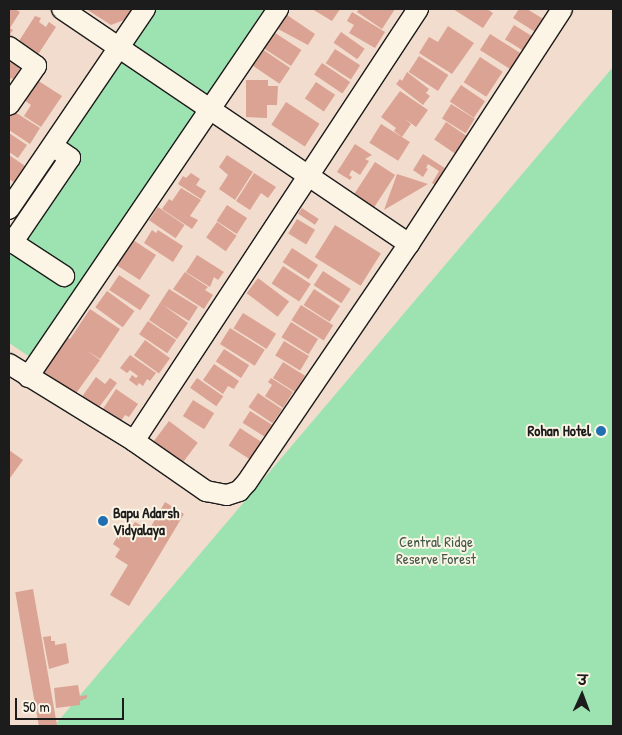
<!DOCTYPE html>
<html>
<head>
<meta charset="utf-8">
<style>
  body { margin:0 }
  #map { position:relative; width:622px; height:735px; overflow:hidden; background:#f2dccd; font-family:"Patrick Hand","Playpen Sans Deva",sans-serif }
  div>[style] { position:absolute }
  .green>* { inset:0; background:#9ce3b1 }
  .building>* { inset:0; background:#dba394; transform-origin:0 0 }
  .roads { filter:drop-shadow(1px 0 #1c1c1c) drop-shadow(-1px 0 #1c1c1c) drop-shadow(0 1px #1c1c1c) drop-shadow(0 -1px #1c1c1c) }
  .minor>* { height:20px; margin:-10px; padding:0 10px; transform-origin:10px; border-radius:10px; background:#fcf5e5 }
  .dots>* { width:14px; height:14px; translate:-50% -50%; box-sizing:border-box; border:2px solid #fcf5e5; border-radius:50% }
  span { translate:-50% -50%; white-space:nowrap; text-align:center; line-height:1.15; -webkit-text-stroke:4px #fcf5e5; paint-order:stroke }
  .poi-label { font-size:15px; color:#1c1c1c; font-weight:700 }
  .right { translate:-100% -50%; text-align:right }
  .left { translate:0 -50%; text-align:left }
  .park-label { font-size:15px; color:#425849 }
  .frame { position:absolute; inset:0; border:10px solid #1c1c1c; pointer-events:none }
  .north { position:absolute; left:557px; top:670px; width:50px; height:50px; -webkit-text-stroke:4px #fcf5e5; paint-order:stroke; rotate:2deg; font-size:14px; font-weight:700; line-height:20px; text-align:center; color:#1c1c1c }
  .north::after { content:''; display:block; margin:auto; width:18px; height:22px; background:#1c1c1c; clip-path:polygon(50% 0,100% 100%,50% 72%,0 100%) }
  .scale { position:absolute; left:15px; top:698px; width:109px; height:22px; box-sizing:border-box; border:2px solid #1c1c1c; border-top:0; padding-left:6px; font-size:15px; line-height:18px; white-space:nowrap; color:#1c1c1c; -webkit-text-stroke:4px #fcf5e5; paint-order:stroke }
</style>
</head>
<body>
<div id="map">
  <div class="green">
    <i style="clip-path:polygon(152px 9px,264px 9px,208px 94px,130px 43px)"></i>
    <i style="clip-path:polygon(119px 60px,196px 110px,33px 359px,9px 343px,9px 229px)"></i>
    <i style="clip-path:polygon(613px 67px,613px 726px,54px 726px)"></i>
  </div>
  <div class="building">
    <i style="clip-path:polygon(9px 9px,15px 9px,20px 12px,10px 28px,13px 30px,10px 34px,17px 39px,13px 45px,9px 42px)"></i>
    <i style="clip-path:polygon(86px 9px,143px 9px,140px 14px,111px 25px)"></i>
    <i style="clip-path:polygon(312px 9px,340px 9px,332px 21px)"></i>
    <i style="clip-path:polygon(359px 9px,395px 9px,382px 29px,357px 12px)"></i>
    <i style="clip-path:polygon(453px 9px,487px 9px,493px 13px,483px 28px)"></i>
    <i style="clip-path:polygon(519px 9px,527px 9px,548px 22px,540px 35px,513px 18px)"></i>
    <i style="clip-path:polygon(352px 12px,385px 32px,375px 48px,349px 33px,354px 25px,347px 21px)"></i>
    <i style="clip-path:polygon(287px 15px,315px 34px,308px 45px,278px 29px)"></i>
    <i style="clip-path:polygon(35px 16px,41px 18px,39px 22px,46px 27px,49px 22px,56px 27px,37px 56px,23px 52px,27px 46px,19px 41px)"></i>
    <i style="left:514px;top:25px;width:28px;height:17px;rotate:32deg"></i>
    <i style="clip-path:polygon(448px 26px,474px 43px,452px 74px,419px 53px,429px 37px,438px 42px)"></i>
    <i style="left:272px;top:31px;width:35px;height:19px;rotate:33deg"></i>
    <i style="left:341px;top:32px;width:29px;height:13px;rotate:35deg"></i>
    <i style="left:490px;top:34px;width:40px;height:19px;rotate:32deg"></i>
    <i style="left:262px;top:49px;width:34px;height:19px;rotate:34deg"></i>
    <i style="left:335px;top:49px;width:30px;height:17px;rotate:33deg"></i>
    <i style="left:419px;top:56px;width:35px;height:19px;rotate:33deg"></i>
    <i style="left:480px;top:57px;width:27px;height:30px;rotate:33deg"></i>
    <i style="clip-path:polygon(12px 60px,21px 67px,13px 79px,11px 78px,9px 81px,9px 64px)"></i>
    <i style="left:322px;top:63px;width:34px;height:14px;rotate:34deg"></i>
    <i style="clip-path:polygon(407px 72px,429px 89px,426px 93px,430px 96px,423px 105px,396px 84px,400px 79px,402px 81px)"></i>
    <i style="clip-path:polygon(37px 80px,62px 96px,41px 127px,24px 116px,31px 105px,24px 100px)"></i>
    <i style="clip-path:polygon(246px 80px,268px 80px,268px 86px,278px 86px,277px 105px,267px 105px,267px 118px,246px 117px)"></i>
    <i style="left:316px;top:82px;width:23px;height:20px;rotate:34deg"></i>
    <i style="left:461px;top:85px;width:29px;height:20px;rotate:34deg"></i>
    <i style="clip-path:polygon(400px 91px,428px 110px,416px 127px,404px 118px,411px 124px,402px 137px,394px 131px,396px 128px,381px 117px)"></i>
    <i style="left:286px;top:102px;width:40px;height:27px;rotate:33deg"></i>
    <i style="left:451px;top:104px;width:28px;height:17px;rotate:32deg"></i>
    <i style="clip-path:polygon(10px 109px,40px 128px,30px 144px,9px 130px)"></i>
    <i style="left:446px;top:122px;width:25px;height:21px;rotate:34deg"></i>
    <i style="left:381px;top:124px;width:34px;height:22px;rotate:32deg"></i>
    <i style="clip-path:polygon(9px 133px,27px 145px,18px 158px,9px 152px)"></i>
    <i style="clip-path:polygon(355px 144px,372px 155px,365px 159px,369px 161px,360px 175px,352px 170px,349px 175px,352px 177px,350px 180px,337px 172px)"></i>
    <i style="clip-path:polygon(423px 154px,451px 172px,440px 188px,432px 183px,439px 171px,428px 164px,426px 168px,428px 169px,423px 177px,413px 170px)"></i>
    <i style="clip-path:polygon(9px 155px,31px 170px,20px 186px,9px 179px)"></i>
    <i style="clip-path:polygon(227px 155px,253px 172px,235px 200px,219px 189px,228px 175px,219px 167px)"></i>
    <i style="left:375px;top:162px;width:24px;height:39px;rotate:33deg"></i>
    <i style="clip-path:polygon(191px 173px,200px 179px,196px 185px,206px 191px,201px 199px,178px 184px,183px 176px,186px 178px)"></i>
    <i style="clip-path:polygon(254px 173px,276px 187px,268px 198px,261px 193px,250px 210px,236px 201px)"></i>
    <i style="clip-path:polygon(397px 174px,428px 184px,384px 210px)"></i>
    <i style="clip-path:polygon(181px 188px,201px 200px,196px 207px,179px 197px,196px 207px,190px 216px,198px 220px,192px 229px,162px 209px,169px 199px,172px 201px)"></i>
    <i style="left:227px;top:205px;width:24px;height:19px;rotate:33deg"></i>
    <i style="left:158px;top:207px;width:32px;height:16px;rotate:34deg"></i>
    <i style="left:302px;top:208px;width:20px;height:7px;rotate:33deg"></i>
    <i style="left:297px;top:219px;width:21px;height:17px;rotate:31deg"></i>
    <i style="left:217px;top:222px;width:24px;height:19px;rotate:35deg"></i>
    <i style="left:335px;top:225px;width:54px;height:38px;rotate:32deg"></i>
    <i style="clip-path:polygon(152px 230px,156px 233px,158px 230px,183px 246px,173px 262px,144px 243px)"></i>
    <i style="left:130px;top:238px;width:31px;height:30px;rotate:33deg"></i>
    <i style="left:292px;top:248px;width:31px;height:17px;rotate:33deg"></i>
    <i style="clip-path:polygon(197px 255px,224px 272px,218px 280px,214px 277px,210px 287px,186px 272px)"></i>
    <i style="left:283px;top:266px;width:33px;height:21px;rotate:33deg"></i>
    <i style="left:323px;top:271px;width:33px;height:17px;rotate:33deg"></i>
    <i style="clip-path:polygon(185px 272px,208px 287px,205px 290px,213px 295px,204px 309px,173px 289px)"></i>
    <i style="left:119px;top:275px;width:37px;height:18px;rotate:33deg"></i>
    <i style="left:258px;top:278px;width:39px;height:19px;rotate:37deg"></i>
    <i style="clip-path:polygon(169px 289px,198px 307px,189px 321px,163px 305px,188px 323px,177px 339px,149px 320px)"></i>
    <i style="left:314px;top:289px;width:31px;height:19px;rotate:33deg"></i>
    <i style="left:107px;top:291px;width:34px;height:20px;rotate:36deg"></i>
    <i style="left:301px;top:305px;width:38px;height:18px;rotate:32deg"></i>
    <i style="clip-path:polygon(90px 309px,120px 329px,100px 359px,86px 350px,100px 360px,72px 399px,35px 373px,63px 334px,70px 339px)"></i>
    <i style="left:243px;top:313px;width:39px;height:18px;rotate:32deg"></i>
    <i style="left:148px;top:321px;width:34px;height:16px;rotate:34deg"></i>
    <i style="left:291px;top:322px;width:32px;height:18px;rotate:32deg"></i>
    <i style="left:230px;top:328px;width:41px;height:19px;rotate:32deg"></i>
    <i style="left:145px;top:340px;width:31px;height:19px;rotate:36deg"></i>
    <i style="left:284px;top:341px;width:29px;height:17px;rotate:31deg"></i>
    <i style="left:224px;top:349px;width:30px;height:15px;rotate:33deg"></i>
    <i style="clip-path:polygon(130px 355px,156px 373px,150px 381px,147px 379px,143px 386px,139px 383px,137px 386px,129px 380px,132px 375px,136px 378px,138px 376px,130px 370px,127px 373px,120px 368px)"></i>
    <i style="left:283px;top:362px;width:26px;height:19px;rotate:32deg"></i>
    <i style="clip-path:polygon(214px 364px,239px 381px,234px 389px,228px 386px,223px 394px,203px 380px)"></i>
    <i style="clip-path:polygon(96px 377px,105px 384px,110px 378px,117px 383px,97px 410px,81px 398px)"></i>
    <i style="left:197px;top:378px;width:32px;height:12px;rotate:35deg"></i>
    <i style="clip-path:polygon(271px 378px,293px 392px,283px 408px,265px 396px,272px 385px,268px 382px)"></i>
    <i style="clip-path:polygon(116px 389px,138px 404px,129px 417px,125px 415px,119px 424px,101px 412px)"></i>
    <i style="left:258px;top:393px;width:29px;height:17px;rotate:34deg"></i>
    <i style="left:193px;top:400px;width:25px;height:19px;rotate:32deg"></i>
    <i style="left:250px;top:411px;width:26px;height:14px;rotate:32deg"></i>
    <i style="left:169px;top:421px;width:36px;height:33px;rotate:37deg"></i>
    <i style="left:240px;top:428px;width:31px;height:21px;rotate:33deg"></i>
    <i style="clip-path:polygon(9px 450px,23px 460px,10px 478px,9px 477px)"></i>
    <i style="clip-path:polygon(165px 502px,184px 514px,129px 606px,110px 595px,128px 565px,115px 557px,120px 549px,113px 544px,125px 524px,131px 528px,135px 522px,149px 530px)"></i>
    <i style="left:33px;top:589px;width:139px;height:18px;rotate:80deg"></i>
    <i style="clip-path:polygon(51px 636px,51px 641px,55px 641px,55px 645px,66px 643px,69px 663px,49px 669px,43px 637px)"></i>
    <i style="clip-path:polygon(78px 685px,80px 696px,87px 695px,87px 698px,80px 701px,80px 705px,56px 708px,54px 688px)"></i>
  </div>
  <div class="roads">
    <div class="minor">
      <i style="left:62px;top:9px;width:419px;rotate:34.1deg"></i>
      <i style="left:9px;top:47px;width:33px;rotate:35deg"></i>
      <i style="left:36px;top:66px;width:47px;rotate:124.7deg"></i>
      <i style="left:9px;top:209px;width:242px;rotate:-55.8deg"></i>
      <i style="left:9px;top:240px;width:66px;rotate:33.2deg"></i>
      <i style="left:12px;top:243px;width:103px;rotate:-55.7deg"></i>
      <i style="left:70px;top:158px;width:21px;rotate:-145deg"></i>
      <i style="left:9px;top:364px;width:147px;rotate:31.6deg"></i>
      <i style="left:134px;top:441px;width:88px;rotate:34.8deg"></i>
      <i style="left:206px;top:491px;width:21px;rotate:11deg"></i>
      <i style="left:227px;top:495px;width:13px;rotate:-18deg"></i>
      <i style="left:239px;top:491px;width:12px;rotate:-48deg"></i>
      <i style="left:247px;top:482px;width:288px;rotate:-55.8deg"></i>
      <i style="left:409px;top:244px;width:280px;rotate:-56.9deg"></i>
      <i style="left:28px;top:377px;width:445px;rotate:-55.8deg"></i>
      <i style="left:134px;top:441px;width:517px;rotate:-56.68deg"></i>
    </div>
  </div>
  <div class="dots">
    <i style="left:601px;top:431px;background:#1f6fb2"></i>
    <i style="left:103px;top:521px;background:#1f6fb2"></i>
  </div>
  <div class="poi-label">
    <span class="right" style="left:591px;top:431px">Rohan Hotel</span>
    <span class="left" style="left:113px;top:521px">Bapu Adarsh<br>Vidyalaya</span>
  </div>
  <div class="park-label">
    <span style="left:436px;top:550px">Central Ridge<br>Reserve Forest</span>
  </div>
  <div class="frame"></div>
  <div class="north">उ</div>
  <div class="scale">50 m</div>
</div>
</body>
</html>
